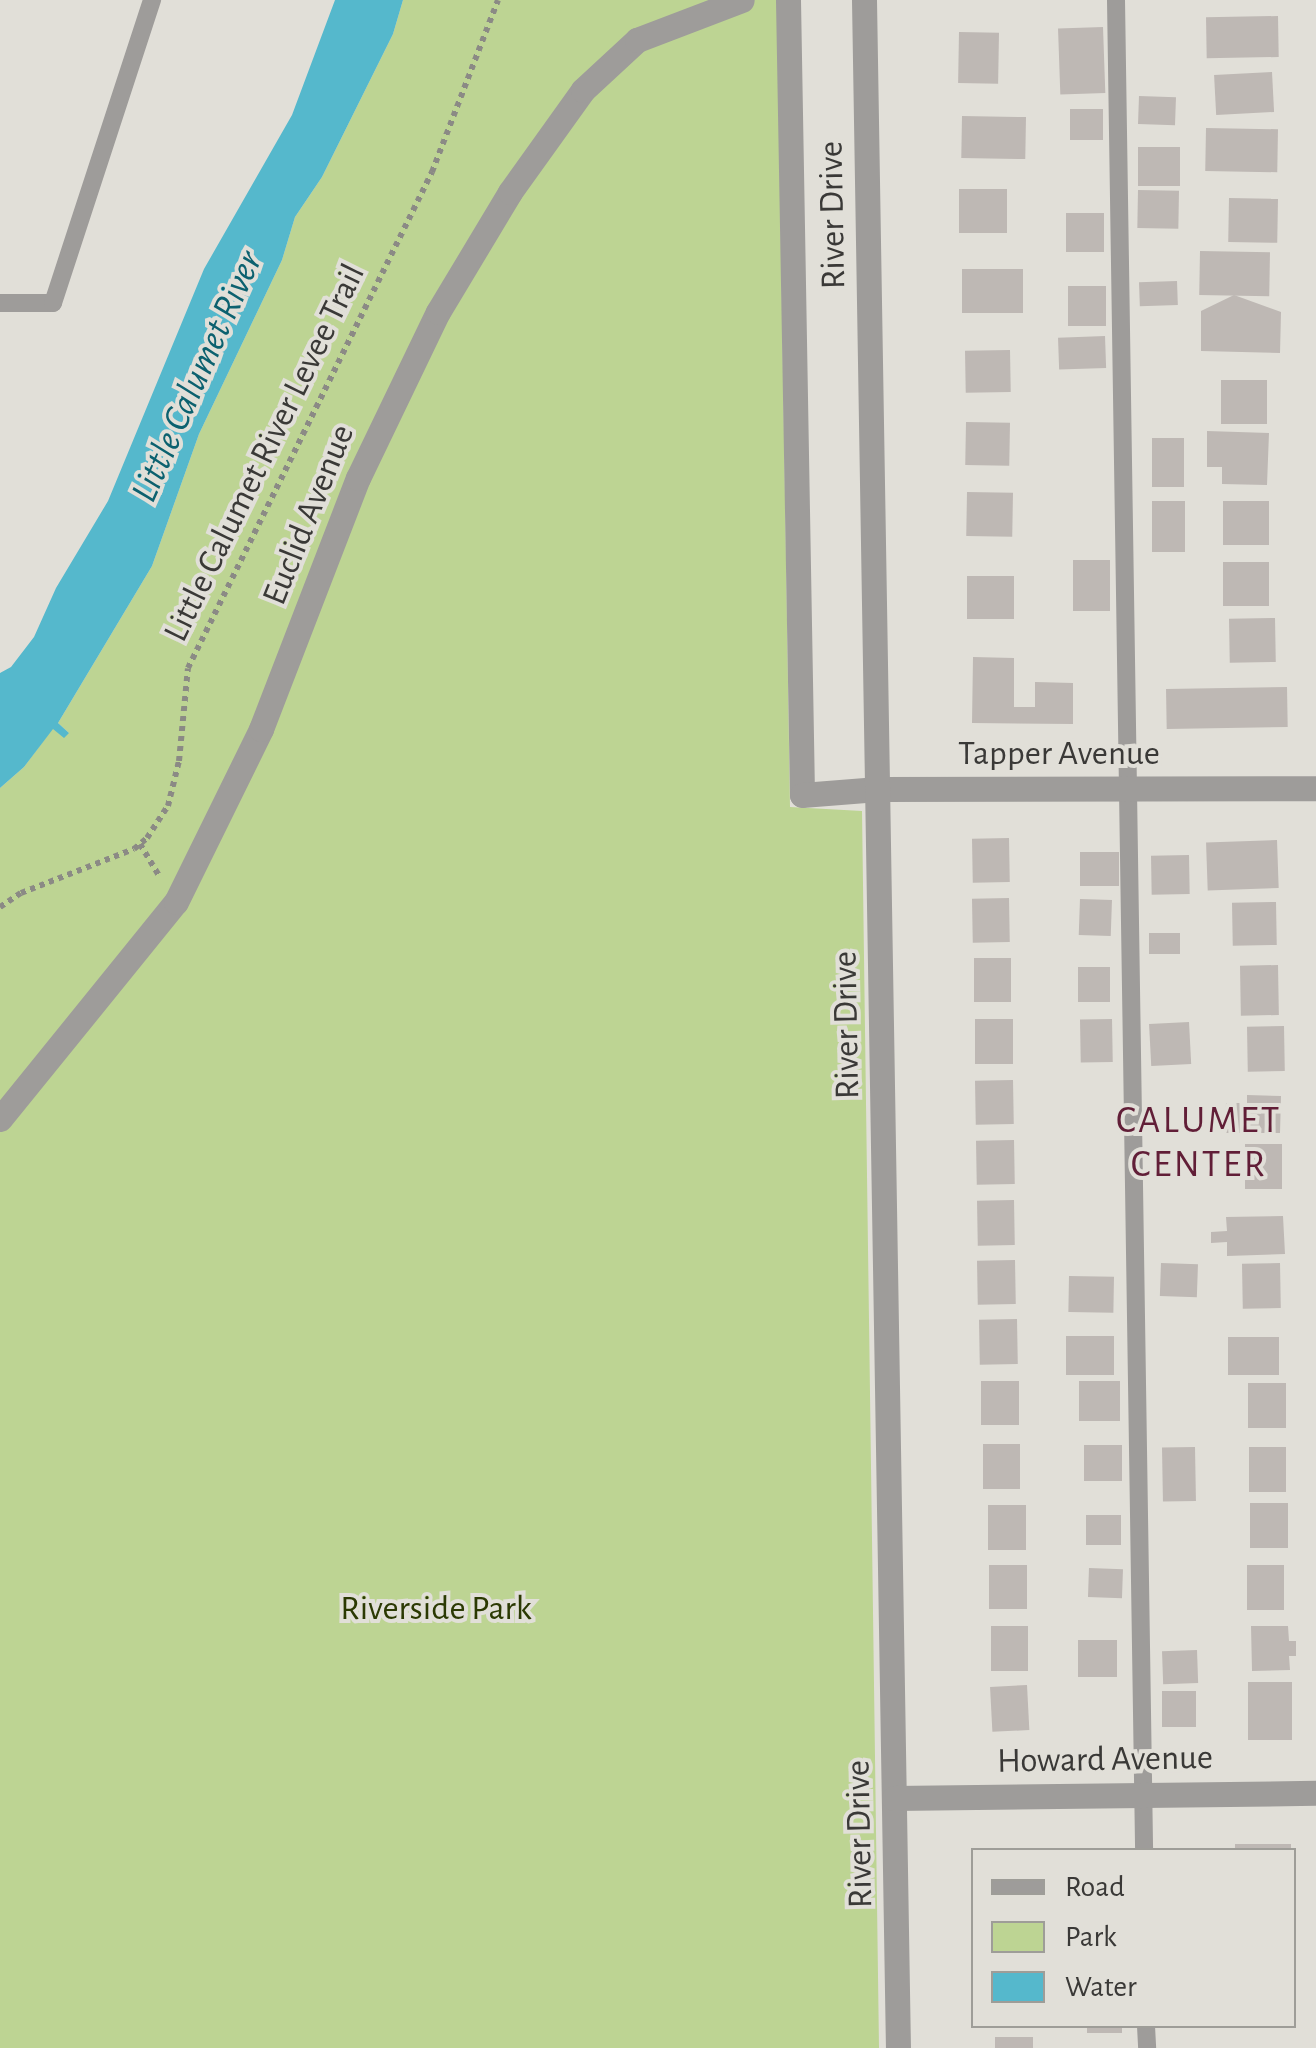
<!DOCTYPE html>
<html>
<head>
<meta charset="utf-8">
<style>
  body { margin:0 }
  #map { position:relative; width:1316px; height:2048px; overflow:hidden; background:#e1dfd8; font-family:"Alegreya Sans",sans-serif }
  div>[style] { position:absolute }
  .green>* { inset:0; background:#bdd493 }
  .water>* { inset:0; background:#55b8cc }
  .building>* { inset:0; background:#beb8b4; transform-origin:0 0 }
  .path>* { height:6px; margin-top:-3px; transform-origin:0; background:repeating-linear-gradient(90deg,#8b8a85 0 5px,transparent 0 10px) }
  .lane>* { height:18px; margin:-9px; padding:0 9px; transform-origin:9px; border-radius:9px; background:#9e9c9a }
  .street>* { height:25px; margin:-12.5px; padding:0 12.5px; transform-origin:12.5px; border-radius:12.5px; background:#9e9c9a }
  span { translate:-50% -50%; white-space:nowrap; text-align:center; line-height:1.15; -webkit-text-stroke:8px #e1dfd8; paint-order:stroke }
  .street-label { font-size:35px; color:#3a3937 }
  .park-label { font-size:35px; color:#2b3903 }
  .water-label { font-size:38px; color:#0c616f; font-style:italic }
  .neighbourhood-label { font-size:38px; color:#611e37; letter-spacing:2.5px }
  .legend { position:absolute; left:971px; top:1848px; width:325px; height:180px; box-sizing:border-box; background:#e1dfd8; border:2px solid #9e9d98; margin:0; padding:12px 18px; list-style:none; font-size:30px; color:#3a3937 }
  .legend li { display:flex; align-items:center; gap:20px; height:50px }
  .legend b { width:50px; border:2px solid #9e9d98 }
</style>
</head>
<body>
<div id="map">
  <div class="green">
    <i style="clip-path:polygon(403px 0,777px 0,790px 807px,862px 811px,879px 2048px,0 2048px,0 788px,24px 767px,53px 728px,69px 733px,58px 723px,152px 566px,199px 434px,282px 260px,295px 217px,322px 177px,393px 34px)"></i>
  </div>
  <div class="water">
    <i style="clip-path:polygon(335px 0,403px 0,393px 34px,322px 177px,295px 217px,282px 260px,199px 434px,152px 566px,58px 723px,69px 733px,64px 738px,53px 729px,24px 767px,0 788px,0 673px,11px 667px,34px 637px,56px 588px,108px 501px,204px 269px,292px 115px)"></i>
  </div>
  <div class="building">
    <i style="left:1278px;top:16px;width:41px;height:72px;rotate:89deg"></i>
    <i style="left:1103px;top:27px;width:66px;height:45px;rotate:88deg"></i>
    <i style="left:959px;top:32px;width:40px;height:51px;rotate:1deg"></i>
    <i style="left:1272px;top:72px;width:40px;height:58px;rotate:87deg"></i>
    <i style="left:1139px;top:96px;width:37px;height:28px;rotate:2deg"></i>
    <i style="left:1070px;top:109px;width:33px;height:31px"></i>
    <i style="left:962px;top:116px;width:64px;height:42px;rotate:1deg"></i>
    <i style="left:1206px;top:128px;width:72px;height:43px;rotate:1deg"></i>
    <i style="left:1180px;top:147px;width:39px;height:42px;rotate:90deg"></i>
    <i style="left:959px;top:189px;width:48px;height:44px"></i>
    <i style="left:1138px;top:190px;width:41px;height:38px;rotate:1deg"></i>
    <i style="left:1229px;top:198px;width:49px;height:44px;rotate:1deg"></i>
    <i style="left:1104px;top:213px;width:39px;height:38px;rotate:90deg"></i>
    <i style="left:1200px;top:251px;width:70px;height:44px;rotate:1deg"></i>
    <i style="left:962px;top:269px;width:61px;height:44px"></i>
    <i style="left:1177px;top:281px;width:24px;height:38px;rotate:88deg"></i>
    <i style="left:1068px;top:286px;width:38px;height:40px"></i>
    <i style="clip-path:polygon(1234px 295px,1281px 312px,1280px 353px,1201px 351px,1201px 311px)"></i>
    <i style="left:1105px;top:336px;width:32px;height:47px;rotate:88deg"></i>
    <i style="left:1010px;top:350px;width:42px;height:45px;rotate:89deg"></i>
    <i style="left:1221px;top:380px;width:46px;height:44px"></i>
    <i style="left:966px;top:422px;width:44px;height:43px;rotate:1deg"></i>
    <i style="clip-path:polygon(1207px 431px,1269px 433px,1267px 485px,1222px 484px,1222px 467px,1207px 467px)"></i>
    <i style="left:1152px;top:438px;width:32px;height:49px"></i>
    <i style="left:967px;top:492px;width:46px;height:44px;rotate:1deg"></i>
    <i style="left:1185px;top:501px;width:51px;height:33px;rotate:90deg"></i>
    <i style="left:1223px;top:501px;width:46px;height:44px"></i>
    <i style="left:1073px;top:560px;width:37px;height:51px"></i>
    <i style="left:1223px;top:562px;width:46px;height:44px"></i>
    <i style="left:967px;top:576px;width:47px;height:43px"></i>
    <i style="left:1275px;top:618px;width:44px;height:46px;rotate:89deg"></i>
    <i style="clip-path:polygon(973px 657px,1014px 658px,1014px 707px,1035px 707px,1035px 682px,1073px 683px,1073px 724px,972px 723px)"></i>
    <i style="left:1287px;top:687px;width:40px;height:121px;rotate:89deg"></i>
    <i style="left:1009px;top:838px;width:44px;height:37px;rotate:89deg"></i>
    <i style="left:1277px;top:840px;width:48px;height:71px;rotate:88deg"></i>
    <i style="left:1080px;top:852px;width:39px;height:34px"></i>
    <i style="left:1189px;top:855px;width:39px;height:38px;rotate:89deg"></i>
    <i style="left:1009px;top:898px;width:44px;height:37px;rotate:89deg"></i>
    <i style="left:1080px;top:899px;width:32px;height:36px;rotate:2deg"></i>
    <i style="left:1276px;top:902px;width:43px;height:44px;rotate:89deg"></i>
    <i style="left:1180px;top:933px;width:21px;height:31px;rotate:90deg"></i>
    <i style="left:974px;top:958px;width:37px;height:44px"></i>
    <i style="left:1278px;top:965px;width:50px;height:38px;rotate:89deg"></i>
    <i style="left:1110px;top:967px;width:35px;height:32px;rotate:90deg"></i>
    <i style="left:1013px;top:1019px;width:45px;height:38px;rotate:90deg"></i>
    <i style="left:1112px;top:1019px;width:43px;height:32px;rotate:89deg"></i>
    <i style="left:1189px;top:1022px;width:42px;height:40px;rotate:87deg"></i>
    <i style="left:1284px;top:1026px;width:45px;height:37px;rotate:89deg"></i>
    <i style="left:1013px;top:1080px;width:44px;height:38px;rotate:89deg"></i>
    <i style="clip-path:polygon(1247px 1095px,1281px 1096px,1280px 1133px,1225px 1133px,1226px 1103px,1247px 1103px)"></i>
    <i style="left:1014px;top:1140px;width:44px;height:38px;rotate:89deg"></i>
    <i style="left:1245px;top:1144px;width:37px;height:45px"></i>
    <i style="left:1014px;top:1200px;width:45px;height:37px;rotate:89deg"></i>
    <i style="clip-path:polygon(1283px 1216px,1285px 1254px,1227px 1256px,1227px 1242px,1211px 1243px,1211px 1232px,1227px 1231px,1226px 1217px)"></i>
    <i style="left:1015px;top:1260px;width:44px;height:38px;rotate:89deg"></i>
    <i style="left:1161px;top:1263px;width:37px;height:33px;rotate:2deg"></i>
    <i style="left:1280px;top:1263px;width:45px;height:38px;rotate:89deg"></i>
    <i style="left:1069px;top:1276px;width:45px;height:36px;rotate:1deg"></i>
    <i style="left:1017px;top:1319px;width:45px;height:38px;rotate:89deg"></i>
    <i style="left:1066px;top:1336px;width:48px;height:39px"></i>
    <i style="left:1279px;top:1337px;width:38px;height:51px;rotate:90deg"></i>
    <i style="left:1019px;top:1381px;width:44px;height:38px;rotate:90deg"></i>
    <i style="left:1079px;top:1381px;width:41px;height:40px"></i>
    <i style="left:1286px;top:1383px;width:45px;height:38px;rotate:90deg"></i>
    <i style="left:983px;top:1444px;width:37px;height:45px"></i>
    <i style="left:1084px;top:1445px;width:38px;height:36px"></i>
    <i style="left:1195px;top:1447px;width:54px;height:33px;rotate:89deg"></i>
    <i style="left:1249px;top:1447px;width:37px;height:45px"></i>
    <i style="left:1250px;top:1503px;width:38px;height:45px"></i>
    <i style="left:988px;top:1505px;width:38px;height:45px"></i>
    <i style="left:1086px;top:1515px;width:35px;height:30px"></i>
    <i style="left:1027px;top:1565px;width:44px;height:38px;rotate:90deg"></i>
    <i style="left:1247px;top:1565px;width:37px;height:45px"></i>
    <i style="left:1089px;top:1568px;width:34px;height:29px;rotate:2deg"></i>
    <i style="left:991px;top:1626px;width:37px;height:45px"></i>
    <i style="clip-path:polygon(1251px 1626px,1288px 1626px,1289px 1641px,1296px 1641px,1296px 1656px,1289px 1656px,1290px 1670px,1252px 1671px)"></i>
    <i style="left:1078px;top:1640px;width:39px;height:37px"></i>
    <i style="left:1197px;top:1650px;width:33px;height:35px;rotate:88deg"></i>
    <i style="left:1248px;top:1682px;width:44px;height:58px"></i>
    <i style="left:1027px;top:1685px;width:45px;height:37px;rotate:87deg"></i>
    <i style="left:1162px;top:1691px;width:34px;height:36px"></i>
    <i style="left:1235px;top:1844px;width:56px;height:6px"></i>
    <i style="left:1087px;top:2026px;width:35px;height:7px"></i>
    <i style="left:1033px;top:2037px;width:11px;height:38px;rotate:90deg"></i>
  </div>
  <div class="path">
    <i style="left:140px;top:844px;width:37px;rotate:59deg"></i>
    <i style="left:0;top:907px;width:25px;rotate:-34deg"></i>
    <i style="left:21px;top:893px;width:121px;rotate:-21.3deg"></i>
    <i style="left:134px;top:849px;width:17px;rotate:-40deg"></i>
    <i style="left:147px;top:838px;width:38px;rotate:-57deg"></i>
    <i style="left:168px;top:806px;width:46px;rotate:-76.3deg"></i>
    <i style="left:179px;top:761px;width:93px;rotate:-84.5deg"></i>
    <i style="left:188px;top:668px;width:553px;rotate:-63.81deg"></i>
    <i style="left:432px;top:172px;width:184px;rotate:-69deg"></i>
  </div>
  <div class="lane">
    <i style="left:1116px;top:0;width:1850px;rotate:89.13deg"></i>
    <i style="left:0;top:303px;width:53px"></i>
    <i style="left:53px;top:303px;width:319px;rotate:-71.9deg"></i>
    <i style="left:1146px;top:2026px;width:22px;rotate:87deg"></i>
  </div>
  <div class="street">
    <i style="left:788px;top:0;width:795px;rotate:88.99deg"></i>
    <i style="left:802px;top:795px;width:76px;rotate:-4.5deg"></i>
    <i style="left:878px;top:789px;width:438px;rotate:-0.1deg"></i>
    <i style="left:864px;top:0;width:2048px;rotate:89.05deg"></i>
    <i style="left:0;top:1119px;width:279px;rotate:-51deg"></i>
    <i style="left:176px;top:902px;width:193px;rotate:-63.8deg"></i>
    <i style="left:261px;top:729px;width:269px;rotate:-68.9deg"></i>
    <i style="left:358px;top:478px;width:184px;rotate:-64.3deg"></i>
    <i style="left:438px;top:312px;width:140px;rotate:-59deg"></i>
    <i style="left:510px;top:192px;width:125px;rotate:-54.4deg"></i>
    <i style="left:583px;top:90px;width:74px;rotate:-42.8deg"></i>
    <i style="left:637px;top:40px;width:112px;rotate:-20.9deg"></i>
    <i style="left:894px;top:1798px;width:422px;rotate:-0.7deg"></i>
  </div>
  <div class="street-label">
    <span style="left:833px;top:215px;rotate:-91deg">River Drive</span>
    <span style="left:265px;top:453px;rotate:-64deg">Little Calumet River Levee Trail</span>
    <span style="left:309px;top:515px;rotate:-68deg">Euclid Avenue</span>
    <span style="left:1059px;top:754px">Tapper Avenue</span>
    <span style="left:847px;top:1025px;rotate:-91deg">River Drive</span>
    <span style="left:1105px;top:1760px;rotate:-1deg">Howard Avenue</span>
    <span style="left:860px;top:1834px;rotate:-91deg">River Drive</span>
  </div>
  <div class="park-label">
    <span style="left:436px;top:1609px">Riverside Park</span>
  </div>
  <div class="water-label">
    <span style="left:198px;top:377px;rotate:-66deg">Little Calumet River</span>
  </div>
  <div class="neighbourhood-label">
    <span style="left:1199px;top:1144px">CALUMET<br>CENTER</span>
  </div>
  <ul class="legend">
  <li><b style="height:12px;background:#9e9c9a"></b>Road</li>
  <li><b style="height:28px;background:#bdd493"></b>Park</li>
  <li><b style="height:28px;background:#55b8cc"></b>Water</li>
  </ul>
</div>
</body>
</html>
